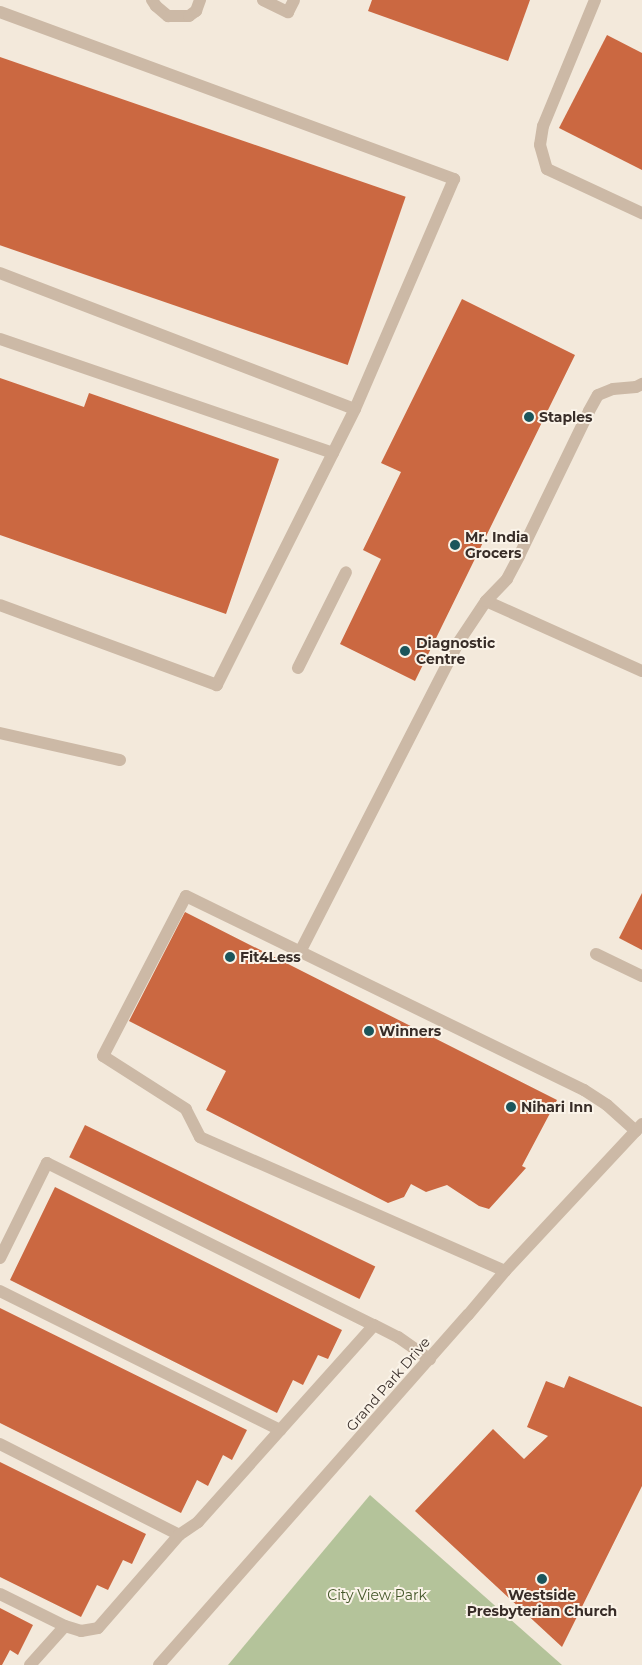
<!DOCTYPE html>
<html>
<head>
<meta charset="utf-8">
<style>
  body { margin:0 }
  #map { position:relative; width:642px; height:1665px; overflow:hidden; background:#f3e9db; font-family:Montserrat,sans-serif }
  div>[style] { position:absolute }
  .green>* { inset:0; background:#b4c39a }
  .building>* { inset:0; background:#cb6841; transform-origin:0 0 }
  .minor>* { height:12px; margin:-6px; padding:0 6px; transform-origin:6px; border-radius:6px; background:#ccb9a6 }
  .dots>* { width:14px; height:14px; translate:-50% -50%; box-sizing:border-box; border:2px solid #faf3e8; border-radius:50% }
  span { translate:-50% -50%; white-space:nowrap; text-align:center; line-height:1.15; -webkit-text-stroke:4px #faf3e8; paint-order:stroke }
  .poi-label { font-size:14px; color:#382d28; font-weight:700 }
  .left { translate:0 -50%; text-align:left }
  .street-label { font-size:14px; color:#382d28 }
  .park-label { font-size:14px; color:#45572a }
</style>
</head>
<body>
<div id="map">
  <div class="green">
    <i style="clip-path:polygon(370px 1495px,562px 1665px,228px 1665px)"></i>
  </div>
  <div class="building">
    <i style="clip-path:polygon(372px 0,530px 0,508px 61px,368px 11px)"></i>
    <i style="clip-path:polygon(607px 35px,642px 53px,642px 170px,559px 128px)"></i>
    <i style="left:0;top:57px;width:429px;height:178px;rotate:19deg"></i>
    <i style="clip-path:polygon(462px 299px,575px 355px,415px 681px,340px 644px,381px 559px,363px 550px,401px 472px,381px 463px)"></i>
    <i style="clip-path:polygon(0 378px,84px 407px,89px 393px,279px 459px,226px 614px,0 535px)"></i>
    <i style="clip-path:polygon(642px 893px,642px 950px,619px 938px)"></i>
    <i style="clip-path:polygon(185px 912px,557px 1100px,522px 1166px,526px 1168px,489px 1209px,479px 1206px,447px 1185px,426px 1192px,411px 1184px,404px 1197px,388px 1203px,206px 1110px,226px 1071px,129px 1021px)"></i>
    <i style="left:85px;top:1125px;width:323px;height:36px;rotate:26deg"></i>
    <i style="clip-path:polygon(55px 1187px,342px 1330px,328px 1359px,318px 1355px,303px 1385px,293px 1380px,277px 1413px,10px 1280px)"></i>
    <i style="clip-path:polygon(0 1308px,247px 1430px,232px 1460px,223px 1455px,208px 1486px,197px 1480px,181px 1513px,0 1423px)"></i>
    <i style="clip-path:polygon(569px 1376px,642px 1407px,642px 1486px,562px 1647px,415px 1511px,493px 1429px,524px 1459px,548px 1436px,527px 1427px,546px 1381px,564px 1388px)"></i>
    <i style="clip-path:polygon(0 1462px,146px 1534px,132px 1564px,123px 1560px,108px 1590px,97px 1585px,81px 1617px,0 1577px)"></i>
    <i style="clip-path:polygon(0 1608px,33px 1625px,18px 1655px,10px 1650px,2px 1665px,0 1665px)"></i>
  </div>
  <div class="minor">
    <i style="left:152px;top:0;width:7px;rotate:56deg"></i>
    <i style="left:156px;top:6px;width:16px;rotate:40deg"></i>
    <i style="left:168px;top:16px;width:21px"></i>
    <i style="left:189px;top:16px;width:9px;rotate:-36deg"></i>
    <i style="left:196px;top:11px;width:12px;rotate:-70deg"></i>
    <i style="left:263px;top:0;width:28px;rotate:26deg"></i>
    <i style="left:288px;top:12px;width:13px;rotate:-63deg"></i>
    <i style="left:595px;top:0;width:136px;rotate:112.4deg"></i>
    <i style="left:543px;top:126px;width:19px;rotate:99deg"></i>
    <i style="left:540px;top:145px;width:25px;rotate:74deg"></i>
    <i style="left:547px;top:169px;width:105px;rotate:24.9deg"></i>
    <i style="left:0;top:12px;width:484px;rotate:20.2deg"></i>
    <i style="left:454px;top:179px;width:250px;rotate:113.3deg"></i>
    <i style="left:355px;top:409px;width:309px;rotate:116.6deg"></i>
    <i style="left:217px;top:685px;width:231px;rotate:-159.8deg"></i>
    <i style="left:0;top:273px;width:380px;rotate:21deg"></i>
    <i style="left:0;top:339px;width:352px;rotate:18.9deg"></i>
    <i style="left:486px;top:601px;width:171px;rotate:24.2deg"></i>
    <i style="left:298px;top:668px;width:107px;rotate:-63.4deg"></i>
    <i style="left:0;top:733px;width:123px;rotate:12.7deg"></i>
    <i style="left:301px;top:950px;width:345px;rotate:-62.9deg"></i>
    <i style="left:458px;top:643px;width:50px;rotate:-56.3deg"></i>
    <i style="left:486px;top:601px;width:30px;rotate:-46deg"></i>
    <i style="left:507px;top:579px;width:26px;rotate:-62deg"></i>
    <i style="left:519px;top:556px;width:161px;rotate:-64.2deg"></i>
    <i style="left:589px;top:411px;width:18px;rotate:-61deg"></i>
    <i style="left:598px;top:395px;width:16px;rotate:-22deg"></i>
    <i style="left:613px;top:389px;width:23px;rotate:-5deg"></i>
    <i style="left:636px;top:387px;width:7px;rotate:-27deg"></i>
    <i style="left:596px;top:954px;width:51px;rotate:25.6deg"></i>
    <i style="left:0;top:1258px;width:106px;rotate:-63.7deg"></i>
    <i style="left:47px;top:1163px;width:365px;rotate:26.4deg"></i>
    <i style="left:374px;top:1325px;width:27px;rotate:27deg"></i>
    <i style="left:398px;top:1337px;width:39px;rotate:35deg"></i>
    <i style="left:505px;top:1271px;width:333px;rotate:-156.3deg"></i>
    <i style="left:200px;top:1137px;width:31px;rotate:-117deg"></i>
    <i style="left:186px;top:1109px;width:98px;rotate:-147.4deg"></i>
    <i style="left:103px;top:1056px;width:180px;rotate:-62.6deg"></i>
    <i style="left:186px;top:896px;width:443px;rotate:26deg"></i>
    <i style="left:584px;top:1090px;width:27px;rotate:33deg"></i>
    <i style="left:607px;top:1105px;width:39px;rotate:42deg"></i>
    <i style="left:0;top:1291px;width:313px;rotate:26.4deg"></i>
    <i style="left:0;top:1444px;width:201px;rotate:26.9deg"></i>
    <i style="left:0;top:1594px;width:72px;rotate:26.2deg"></i>
    <i style="left:65px;top:1626px;width:17px;rotate:17deg"></i>
    <i style="left:81px;top:1631px;width:17px;rotate:-10deg"></i>
    <i style="left:98px;top:1628px;width:123px;rotate:-48.9deg"></i>
    <i style="left:179px;top:1535px;width:23px;rotate:-34deg"></i>
    <i style="left:198px;top:1522px;width:264px;rotate:-48.2deg"></i>
    <i style="left:30px;top:1665px;width:52px;rotate:-48.1deg"></i>
    <i style="left:159px;top:1665px;width:467px;rotate:-48.6deg"></i>
    <i style="left:468px;top:1315px;width:57px;rotate:-49.9deg"></i>
    <i style="left:505px;top:1271px;width:201px;rotate:-47deg"></i>
  </div>
  <div class="dots">
    <i style="left:529px;top:417px;background:#1b555b"></i>
    <i style="left:455px;top:545px;background:#1b555b"></i>
    <i style="left:405px;top:651px;background:#1b555b"></i>
    <i style="left:230px;top:957px;background:#1b555b"></i>
    <i style="left:369px;top:1031px;background:#1b555b"></i>
    <i style="left:511px;top:1107px;background:#1b555b"></i>
    <i style="left:542px;top:1579px;background:#1b555b"></i>
  </div>
  <div class="poi-label">
    <span class="left" style="left:539px;top:417px">Staples</span>
    <span class="left" style="left:465px;top:545px">Mr. India<br>Grocers</span>
    <span class="left" style="left:416px;top:651px">Diagnostic<br>Centre</span>
    <span class="left" style="left:240px;top:957px">Fit4Less</span>
    <span class="left" style="left:379px;top:1031px">Winners</span>
    <span class="left" style="left:521px;top:1107px">Nihari Inn</span>
    <span style="left:542px;top:1603px">Westside<br>Presbyterian Church</span>
  </div>
  <div class="street-label">
    <span style="left:388px;top:1384px;rotate:-49deg">Grand Park Drive</span>
  </div>
  <div class="park-label">
    <span style="left:377px;top:1595px">City View Park</span>
  </div>
</div>
</body>
</html>
